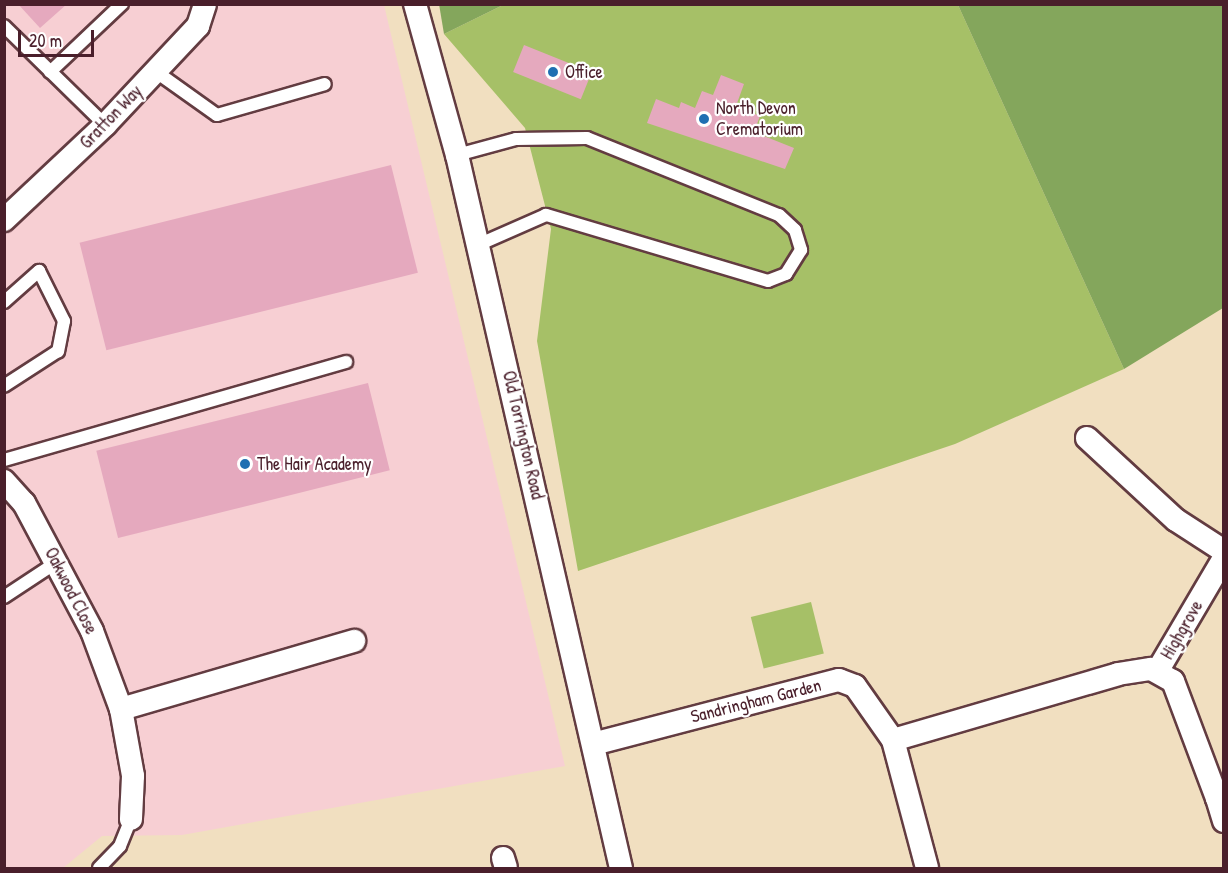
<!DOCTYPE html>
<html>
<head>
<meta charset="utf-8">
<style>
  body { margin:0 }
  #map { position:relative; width:1228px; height:873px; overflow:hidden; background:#f1dfc0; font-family:"Patrick Hand",sans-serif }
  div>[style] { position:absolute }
  .built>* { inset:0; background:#f7cfd3 }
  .green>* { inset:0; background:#a6c067; transform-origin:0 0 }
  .forest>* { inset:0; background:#84a65c }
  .building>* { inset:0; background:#e5a9be; transform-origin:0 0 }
  .roads { filter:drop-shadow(2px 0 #633c41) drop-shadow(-2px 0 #633c41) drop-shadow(0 2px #633c41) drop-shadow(0 -2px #633c41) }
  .lane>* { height:12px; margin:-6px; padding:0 6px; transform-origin:6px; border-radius:6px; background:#fff }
  .street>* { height:22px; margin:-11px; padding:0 11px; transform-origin:11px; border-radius:11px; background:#fff }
  .dots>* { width:16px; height:16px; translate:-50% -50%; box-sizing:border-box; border:3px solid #fff; border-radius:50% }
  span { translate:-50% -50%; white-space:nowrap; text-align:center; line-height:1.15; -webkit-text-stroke:4.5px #fff; paint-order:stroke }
  .poi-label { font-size:18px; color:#4a1f2b }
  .left { translate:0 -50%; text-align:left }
  .street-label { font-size:18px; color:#4a1f2b }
  .frame { position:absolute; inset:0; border:6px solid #4a1f2b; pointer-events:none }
  .scale { position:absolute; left:18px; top:30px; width:76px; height:27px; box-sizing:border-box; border:3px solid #4a1f2b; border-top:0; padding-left:8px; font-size:18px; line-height:21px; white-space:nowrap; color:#4a1f2b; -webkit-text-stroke:4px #fff; paint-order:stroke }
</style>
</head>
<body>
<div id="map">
  <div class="built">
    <i style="clip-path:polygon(5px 5px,384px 5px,565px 766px,182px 835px,102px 836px,63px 868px,5px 868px)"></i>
  </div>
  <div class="green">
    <i style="clip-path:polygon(503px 5px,958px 5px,1124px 369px,955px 444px,578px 571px,537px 341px,551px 229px,525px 128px,444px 34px)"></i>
    <i style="left:811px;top:602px;width:53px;height:62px;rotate:76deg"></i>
  </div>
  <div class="forest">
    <i style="clip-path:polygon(439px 4px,503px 4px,503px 5px,444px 34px)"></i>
    <i style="clip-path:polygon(958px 5px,1223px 5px,1223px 308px,1124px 369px)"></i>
  </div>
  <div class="building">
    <i style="clip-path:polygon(18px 4px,67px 4px,40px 28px)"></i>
    <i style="left:524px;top:45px;width:73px;height:29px;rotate:22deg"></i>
    <i style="clip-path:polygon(721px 75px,744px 84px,736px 106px,760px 116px,754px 132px,794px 148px,785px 169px,647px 123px,656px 99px,679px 108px,681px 102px,695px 108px,702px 91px,713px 95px)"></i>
    <i style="left:391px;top:165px;width:111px;height:321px;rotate:76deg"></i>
    <i style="left:368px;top:383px;width:90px;height:280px;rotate:76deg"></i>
  </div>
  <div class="roads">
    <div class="lane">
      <i style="left:4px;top:26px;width:141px;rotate:44.4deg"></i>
      <i style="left:155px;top:71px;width:76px;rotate:35.4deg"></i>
      <i style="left:217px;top:115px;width:112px;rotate:-16deg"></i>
      <i style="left:50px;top:72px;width:99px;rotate:-43.4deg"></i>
      <i style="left:457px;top:155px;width:61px;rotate:-15.2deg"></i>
      <i style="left:516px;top:139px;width:71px;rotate:-0.8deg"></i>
      <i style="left:587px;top:138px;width:207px;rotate:21.9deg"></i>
      <i style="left:779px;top:215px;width:22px;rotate:43deg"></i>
      <i style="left:795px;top:230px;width:21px;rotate:73deg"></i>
      <i style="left:801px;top:250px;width:28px;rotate:122deg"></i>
      <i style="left:786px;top:274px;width:19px;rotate:159deg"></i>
      <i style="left:768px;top:281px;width:232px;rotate:-163.4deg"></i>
      <i style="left:546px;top:215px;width:74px;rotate:156.2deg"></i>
      <i style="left:4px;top:302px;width:47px;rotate:-41.5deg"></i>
      <i style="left:39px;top:271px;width:56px;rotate:63.4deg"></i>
      <i style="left:64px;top:321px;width:31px;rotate:101deg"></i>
      <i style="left:58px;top:351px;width:64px;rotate:147.1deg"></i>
      <i style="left:4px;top:460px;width:356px;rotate:-16deg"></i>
      <i style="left:4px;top:597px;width:64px;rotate:-33.4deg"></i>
      <i style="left:99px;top:868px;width:30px;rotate:-46deg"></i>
      <i style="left:120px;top:846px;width:29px;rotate:-68deg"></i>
    </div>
    <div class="street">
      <i style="left:415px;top:4px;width:157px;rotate:74.5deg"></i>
      <i style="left:457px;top:155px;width:732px;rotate:77.05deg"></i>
      <i style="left:4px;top:220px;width:139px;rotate:-43.2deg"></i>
      <i style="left:105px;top:125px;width:136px;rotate:-46.8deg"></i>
      <i style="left:198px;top:26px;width:23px;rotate:-72deg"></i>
      <i style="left:1087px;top:438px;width:121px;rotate:42.7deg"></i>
      <i style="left:1176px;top:520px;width:57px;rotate:32.9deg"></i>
      <i style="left:4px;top:481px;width:30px;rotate:48deg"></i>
      <i style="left:24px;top:503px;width:145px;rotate:62deg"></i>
      <i style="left:92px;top:631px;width:83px;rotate:69.6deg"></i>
      <i style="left:121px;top:709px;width:68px;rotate:79.8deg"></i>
      <i style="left:133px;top:776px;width:43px;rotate:92.7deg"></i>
      <i style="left:1158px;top:670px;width:130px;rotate:-59.5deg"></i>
      <i style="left:121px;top:709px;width:243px;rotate:-16.3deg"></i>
      <i style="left:893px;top:740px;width:234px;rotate:-16.3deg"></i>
      <i style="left:1118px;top:674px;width:33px;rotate:-9deg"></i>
      <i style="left:1151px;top:669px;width:25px;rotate:29deg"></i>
      <i style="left:1173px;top:681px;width:125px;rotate:69.4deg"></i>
      <i style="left:1217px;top:798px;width:7px;rotate:-8deg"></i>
      <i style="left:593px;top:744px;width:254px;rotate:-14.6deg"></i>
      <i style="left:839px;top:680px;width:17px;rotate:21deg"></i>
      <i style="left:855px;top:686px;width:66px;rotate:54.9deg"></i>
      <i style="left:893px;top:740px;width:132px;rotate:75.1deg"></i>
      <i style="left:1217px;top:798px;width:24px;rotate:73deg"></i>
      <i style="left:503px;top:858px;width:10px;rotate:73deg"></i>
    </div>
  </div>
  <div class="dots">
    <i style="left:553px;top:72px;background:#1f6fb2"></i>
    <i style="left:704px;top:119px;background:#1f6fb2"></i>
    <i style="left:245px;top:464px;background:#1f6fb2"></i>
  </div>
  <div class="poi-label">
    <span class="left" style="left:565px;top:72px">Office</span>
    <span class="left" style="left:716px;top:119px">North Devon<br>Crematorium</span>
    <span class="left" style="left:257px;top:464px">The Hair Academy</span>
  </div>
  <div class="street-label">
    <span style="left:111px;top:117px;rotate:-46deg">Gratton Way</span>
    <span style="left:523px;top:435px;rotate:77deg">Old Torrington Road</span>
    <span style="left:71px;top:591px;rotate:63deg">Oakwood Close</span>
    <span style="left:1182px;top:630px;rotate:-60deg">Highgrove</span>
    <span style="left:756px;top:701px;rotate:-14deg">Sandringham Garden</span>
  </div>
  <div class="frame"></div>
  <div class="scale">20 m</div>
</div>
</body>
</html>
